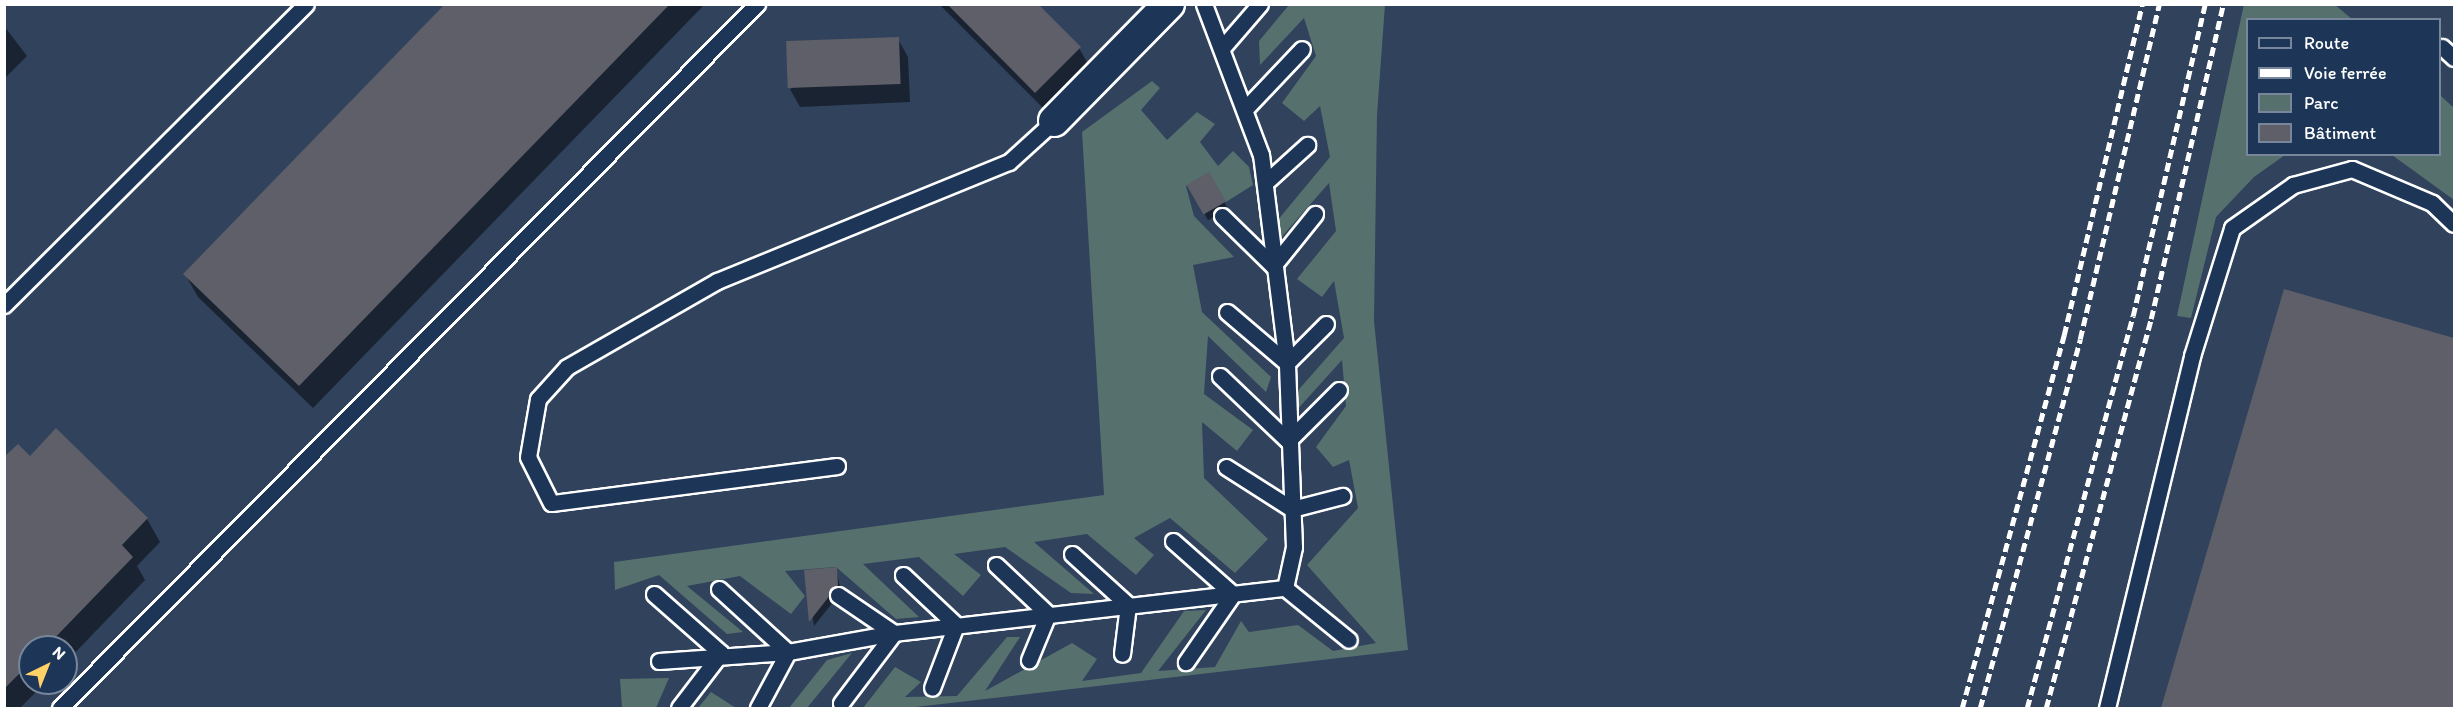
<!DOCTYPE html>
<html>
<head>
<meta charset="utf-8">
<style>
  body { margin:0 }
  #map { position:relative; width:2459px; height:713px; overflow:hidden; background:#30425c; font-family:Itim,sans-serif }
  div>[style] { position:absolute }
  .green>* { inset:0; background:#56706e }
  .shadow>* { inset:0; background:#0007; transform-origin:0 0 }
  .building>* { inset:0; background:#5e5f68; transform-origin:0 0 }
  .roads { filter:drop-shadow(2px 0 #fff) drop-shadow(-2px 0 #fff) drop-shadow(0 2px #fff) drop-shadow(0 -2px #fff) }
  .service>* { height:15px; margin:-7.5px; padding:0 7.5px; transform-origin:7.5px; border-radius:7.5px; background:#1d3557 }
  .minor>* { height:30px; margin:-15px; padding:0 15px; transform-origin:15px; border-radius:15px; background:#1d3557 }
  .rail>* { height:4.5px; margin-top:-2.25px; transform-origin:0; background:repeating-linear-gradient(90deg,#fff 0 9px,transparent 0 13.5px) }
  span { translate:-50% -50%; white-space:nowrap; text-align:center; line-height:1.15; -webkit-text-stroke:6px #1d3557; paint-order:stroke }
  .frame { position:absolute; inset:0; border:6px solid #fff; pointer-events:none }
  .legend { position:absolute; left:2246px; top:18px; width:195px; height:138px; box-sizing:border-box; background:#1d3557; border:2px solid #77869a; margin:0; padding:8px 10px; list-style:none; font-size:18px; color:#fff }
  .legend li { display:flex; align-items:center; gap:12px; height:30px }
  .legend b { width:30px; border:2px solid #77869a }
  .north { position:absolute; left:18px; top:635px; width:60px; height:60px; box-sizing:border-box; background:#1d3557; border:2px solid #77869a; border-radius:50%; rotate:43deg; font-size:16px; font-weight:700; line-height:24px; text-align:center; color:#fff }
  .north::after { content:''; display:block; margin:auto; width:21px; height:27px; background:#ffd166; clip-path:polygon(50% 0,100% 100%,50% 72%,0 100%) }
</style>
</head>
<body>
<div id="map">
  <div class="green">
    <i style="clip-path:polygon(2244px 4px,2335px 5px,2352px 19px,2248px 20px,2248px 154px,2285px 155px,2254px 177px,2216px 217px,2191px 318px,2177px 316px)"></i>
    <i style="clip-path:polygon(1289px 5px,1385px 5px,1377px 115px,1374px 321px,1408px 650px,907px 708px,863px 708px,895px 667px,921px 682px,905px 697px,957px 696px,1007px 637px,1020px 637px,985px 691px,1072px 643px,1097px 659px,1082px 681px,1141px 673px,1184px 611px,1206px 610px,1158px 671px,1215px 667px,1241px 621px,1249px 632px,1298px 625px,1333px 651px,1376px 643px,1307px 565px,1358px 508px,1349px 460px,1333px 467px,1316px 447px,1346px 406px,1342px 360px,1295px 412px,1294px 395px,1344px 338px,1334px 281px,1322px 297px,1297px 279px,1336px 231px,1329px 183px,1278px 241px,1277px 221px,1330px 157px,1320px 106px,1304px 121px,1282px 103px,1316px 56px,1304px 18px,1260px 65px,1259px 41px)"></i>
    <i style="clip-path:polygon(1152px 81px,1160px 88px,1141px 110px,1167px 140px,1197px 112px,1215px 124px,1200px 142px,1218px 166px,1233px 151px,1249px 167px,1253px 185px,1226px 202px,1209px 173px,1186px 186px,1194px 216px,1234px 257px,1193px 265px,1202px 312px,1271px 377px,1266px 392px,1208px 336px,1204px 394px,1253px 430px,1237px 451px,1202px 422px,1204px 478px,1268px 539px,1235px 573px,1170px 518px,1134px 538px,1154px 555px,1136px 575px,1087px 534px,1034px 542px,1094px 594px,1071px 593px,1005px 547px,954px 554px,981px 575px,963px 596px,919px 557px,863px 564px,919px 617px,896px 619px,836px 567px,785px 571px,805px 596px,791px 614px,740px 576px,687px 586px,743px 632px,727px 634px,659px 575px,615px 590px,614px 562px,1104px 495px,1082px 132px)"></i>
    <i style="clip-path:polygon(2440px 95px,2454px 108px,2454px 200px,2392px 155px,2440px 154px)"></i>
    <i style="clip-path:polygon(852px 653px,807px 708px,789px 708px,827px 660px)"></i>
    <i style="clip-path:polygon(669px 678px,656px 708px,622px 708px,620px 679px)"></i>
    <i style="clip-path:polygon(711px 692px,736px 708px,698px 708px)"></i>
  </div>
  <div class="shadow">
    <i style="clip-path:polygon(447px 4px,705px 4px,313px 408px,198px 297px,185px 274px)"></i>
    <i style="clip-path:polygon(939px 4px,1036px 4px,1079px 48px,1092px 71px,1049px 114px)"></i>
    <i style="clip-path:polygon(4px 26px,27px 56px,4px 79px)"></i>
    <i style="clip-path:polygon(898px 39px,908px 57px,910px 102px,800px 107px,790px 89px)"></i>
    <i style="left:1208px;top:174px;width:40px;height:23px;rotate:60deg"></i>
    <i style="clip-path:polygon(2285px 291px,2454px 340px,2454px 708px,2163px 708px)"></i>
    <i style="clip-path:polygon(56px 430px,147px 519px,160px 542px,137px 566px,145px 580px,66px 662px,66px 647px,30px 647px,30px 683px,45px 683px,20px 708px,4px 708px,4px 460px,30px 458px)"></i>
    <i style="clip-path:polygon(836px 569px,841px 592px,814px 626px,806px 572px)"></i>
  </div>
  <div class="building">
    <i style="clip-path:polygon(445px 4px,670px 4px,299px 386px,183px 274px)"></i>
    <i style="clip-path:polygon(947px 4px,1038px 4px,1081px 47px,1035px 93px)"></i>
    <i style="left:899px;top:37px;width:47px;height:113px;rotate:88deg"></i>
    <i style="left:1209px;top:172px;width:34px;height:26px;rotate:60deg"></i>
    <i style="clip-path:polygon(2284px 289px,2454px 338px,2454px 708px,2161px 708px)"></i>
    <i style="clip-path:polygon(56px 428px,148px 518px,122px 545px,133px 557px,46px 647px,30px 647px,30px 663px,4px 689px,4px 457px,18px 444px,30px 456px)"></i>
    <i style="clip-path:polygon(837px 567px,838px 585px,809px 622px,804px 570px)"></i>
  </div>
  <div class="roads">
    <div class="service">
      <i style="left:2442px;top:47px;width:16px;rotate:43deg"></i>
      <i style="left:1222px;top:48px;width:58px;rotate:-49.2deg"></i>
      <i style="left:1246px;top:108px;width:81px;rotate:-46.5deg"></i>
      <i style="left:1265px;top:183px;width:57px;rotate:-42.1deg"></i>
      <i style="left:1222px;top:216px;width:71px;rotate:44.4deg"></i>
      <i style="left:1273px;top:266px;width:67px;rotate:-51.1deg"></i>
      <i style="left:4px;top:305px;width:426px;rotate:-44.9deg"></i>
      <i style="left:1227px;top:312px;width:79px;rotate:40.4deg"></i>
      <i style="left:1287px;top:363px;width:55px;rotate:-45deg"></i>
      <i style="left:1220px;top:376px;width:94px;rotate:43.7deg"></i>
      <i style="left:1288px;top:441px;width:72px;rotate:-45deg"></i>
      <i style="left:837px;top:466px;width:288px;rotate:172.6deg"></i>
      <i style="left:551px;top:503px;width:51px;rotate:-116.6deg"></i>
      <i style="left:528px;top:457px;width:59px;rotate:-80.2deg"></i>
      <i style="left:538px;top:399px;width:43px;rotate:-47.8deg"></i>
      <i style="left:567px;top:367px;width:173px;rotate:-29.8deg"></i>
      <i style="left:717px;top:281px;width:315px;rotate:-22.2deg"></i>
      <i style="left:1009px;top:162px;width:61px;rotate:-42.3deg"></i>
      <i style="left:1226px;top:467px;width:78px;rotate:32.5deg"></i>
      <i style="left:1292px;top:509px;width:52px;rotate:-14.6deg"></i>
      <i style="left:1173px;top:541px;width:80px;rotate:41.5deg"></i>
      <i style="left:1233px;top:594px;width:83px;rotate:124.7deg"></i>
      <i style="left:1072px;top:554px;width:76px;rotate:42.3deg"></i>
      <i style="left:1128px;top:605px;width:49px;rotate:97deg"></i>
      <i style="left:996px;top:565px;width:71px;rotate:43.3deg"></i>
      <i style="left:1048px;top:614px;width:50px;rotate:112.4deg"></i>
      <i style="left:903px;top:575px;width:73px;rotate:43.3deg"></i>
      <i style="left:956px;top:625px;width:67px;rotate:110.9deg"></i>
      <i style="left:1285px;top:588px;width:82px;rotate:39.1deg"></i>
      <i style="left:719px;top:589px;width:93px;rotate:42.4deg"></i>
      <i style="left:788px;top:652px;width:64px;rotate:118.2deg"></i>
      <i style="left:654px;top:594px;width:89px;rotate:41.4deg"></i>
      <i style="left:721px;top:653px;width:69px;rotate:127.4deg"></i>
      <i style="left:838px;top:595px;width:68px;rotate:34.2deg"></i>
      <i style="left:894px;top:633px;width:88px;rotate:127.1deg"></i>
      <i style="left:659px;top:661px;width:129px;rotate:-4deg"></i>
      <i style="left:788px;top:652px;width:108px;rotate:-10.2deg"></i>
      <i style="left:894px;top:633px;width:394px;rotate:-6.6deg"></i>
      <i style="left:1285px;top:588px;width:42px;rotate:-77.6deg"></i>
      <i style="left:1294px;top:547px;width:184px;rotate:-92.2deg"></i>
      <i style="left:1287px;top:363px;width:210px;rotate:-97.1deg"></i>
      <i style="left:1261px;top:155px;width:161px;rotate:-110.7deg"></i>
      <i style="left:60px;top:708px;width:991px;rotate:-45.29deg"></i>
      <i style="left:2107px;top:708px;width:362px;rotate:-76.4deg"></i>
      <i style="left:2192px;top:356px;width:134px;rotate:-72.6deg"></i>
      <i style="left:2232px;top:228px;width:75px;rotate:-35.2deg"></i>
      <i style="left:2293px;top:185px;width:61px;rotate:-15.2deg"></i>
      <i style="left:2352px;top:169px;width:87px;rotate:23deg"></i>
      <i style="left:2432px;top:203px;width:30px;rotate:44deg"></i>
    </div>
    <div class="minor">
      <i style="left:1054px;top:121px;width:164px;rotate:-45.5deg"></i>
    </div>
  </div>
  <div class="rail">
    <i style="left:1962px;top:708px;width:387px;rotate:-74.7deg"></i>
    <i style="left:2064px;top:335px;width:340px;rotate:-76.7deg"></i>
    <i style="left:1980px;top:708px;width:382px;rotate:-74.8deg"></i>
    <i style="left:2080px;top:339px;width:344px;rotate:-76.7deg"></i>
    <i style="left:2027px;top:708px;width:406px;rotate:-74.9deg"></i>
    <i style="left:2133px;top:316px;width:320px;rotate:-77deg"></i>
    <i style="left:2046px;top:708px;width:403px;rotate:-74.9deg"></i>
    <i style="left:2151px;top:319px;width:323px;rotate:-77.1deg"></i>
  </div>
  <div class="frame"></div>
  <ul class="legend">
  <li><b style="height:8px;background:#1d3557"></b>Route</li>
  <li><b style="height:8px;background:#fff"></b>Voie ferrée</li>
  <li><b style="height:16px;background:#56706e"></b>Parc</li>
  <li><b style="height:16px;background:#5e5f68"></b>Bâtiment</li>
  </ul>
  <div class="north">N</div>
</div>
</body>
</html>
